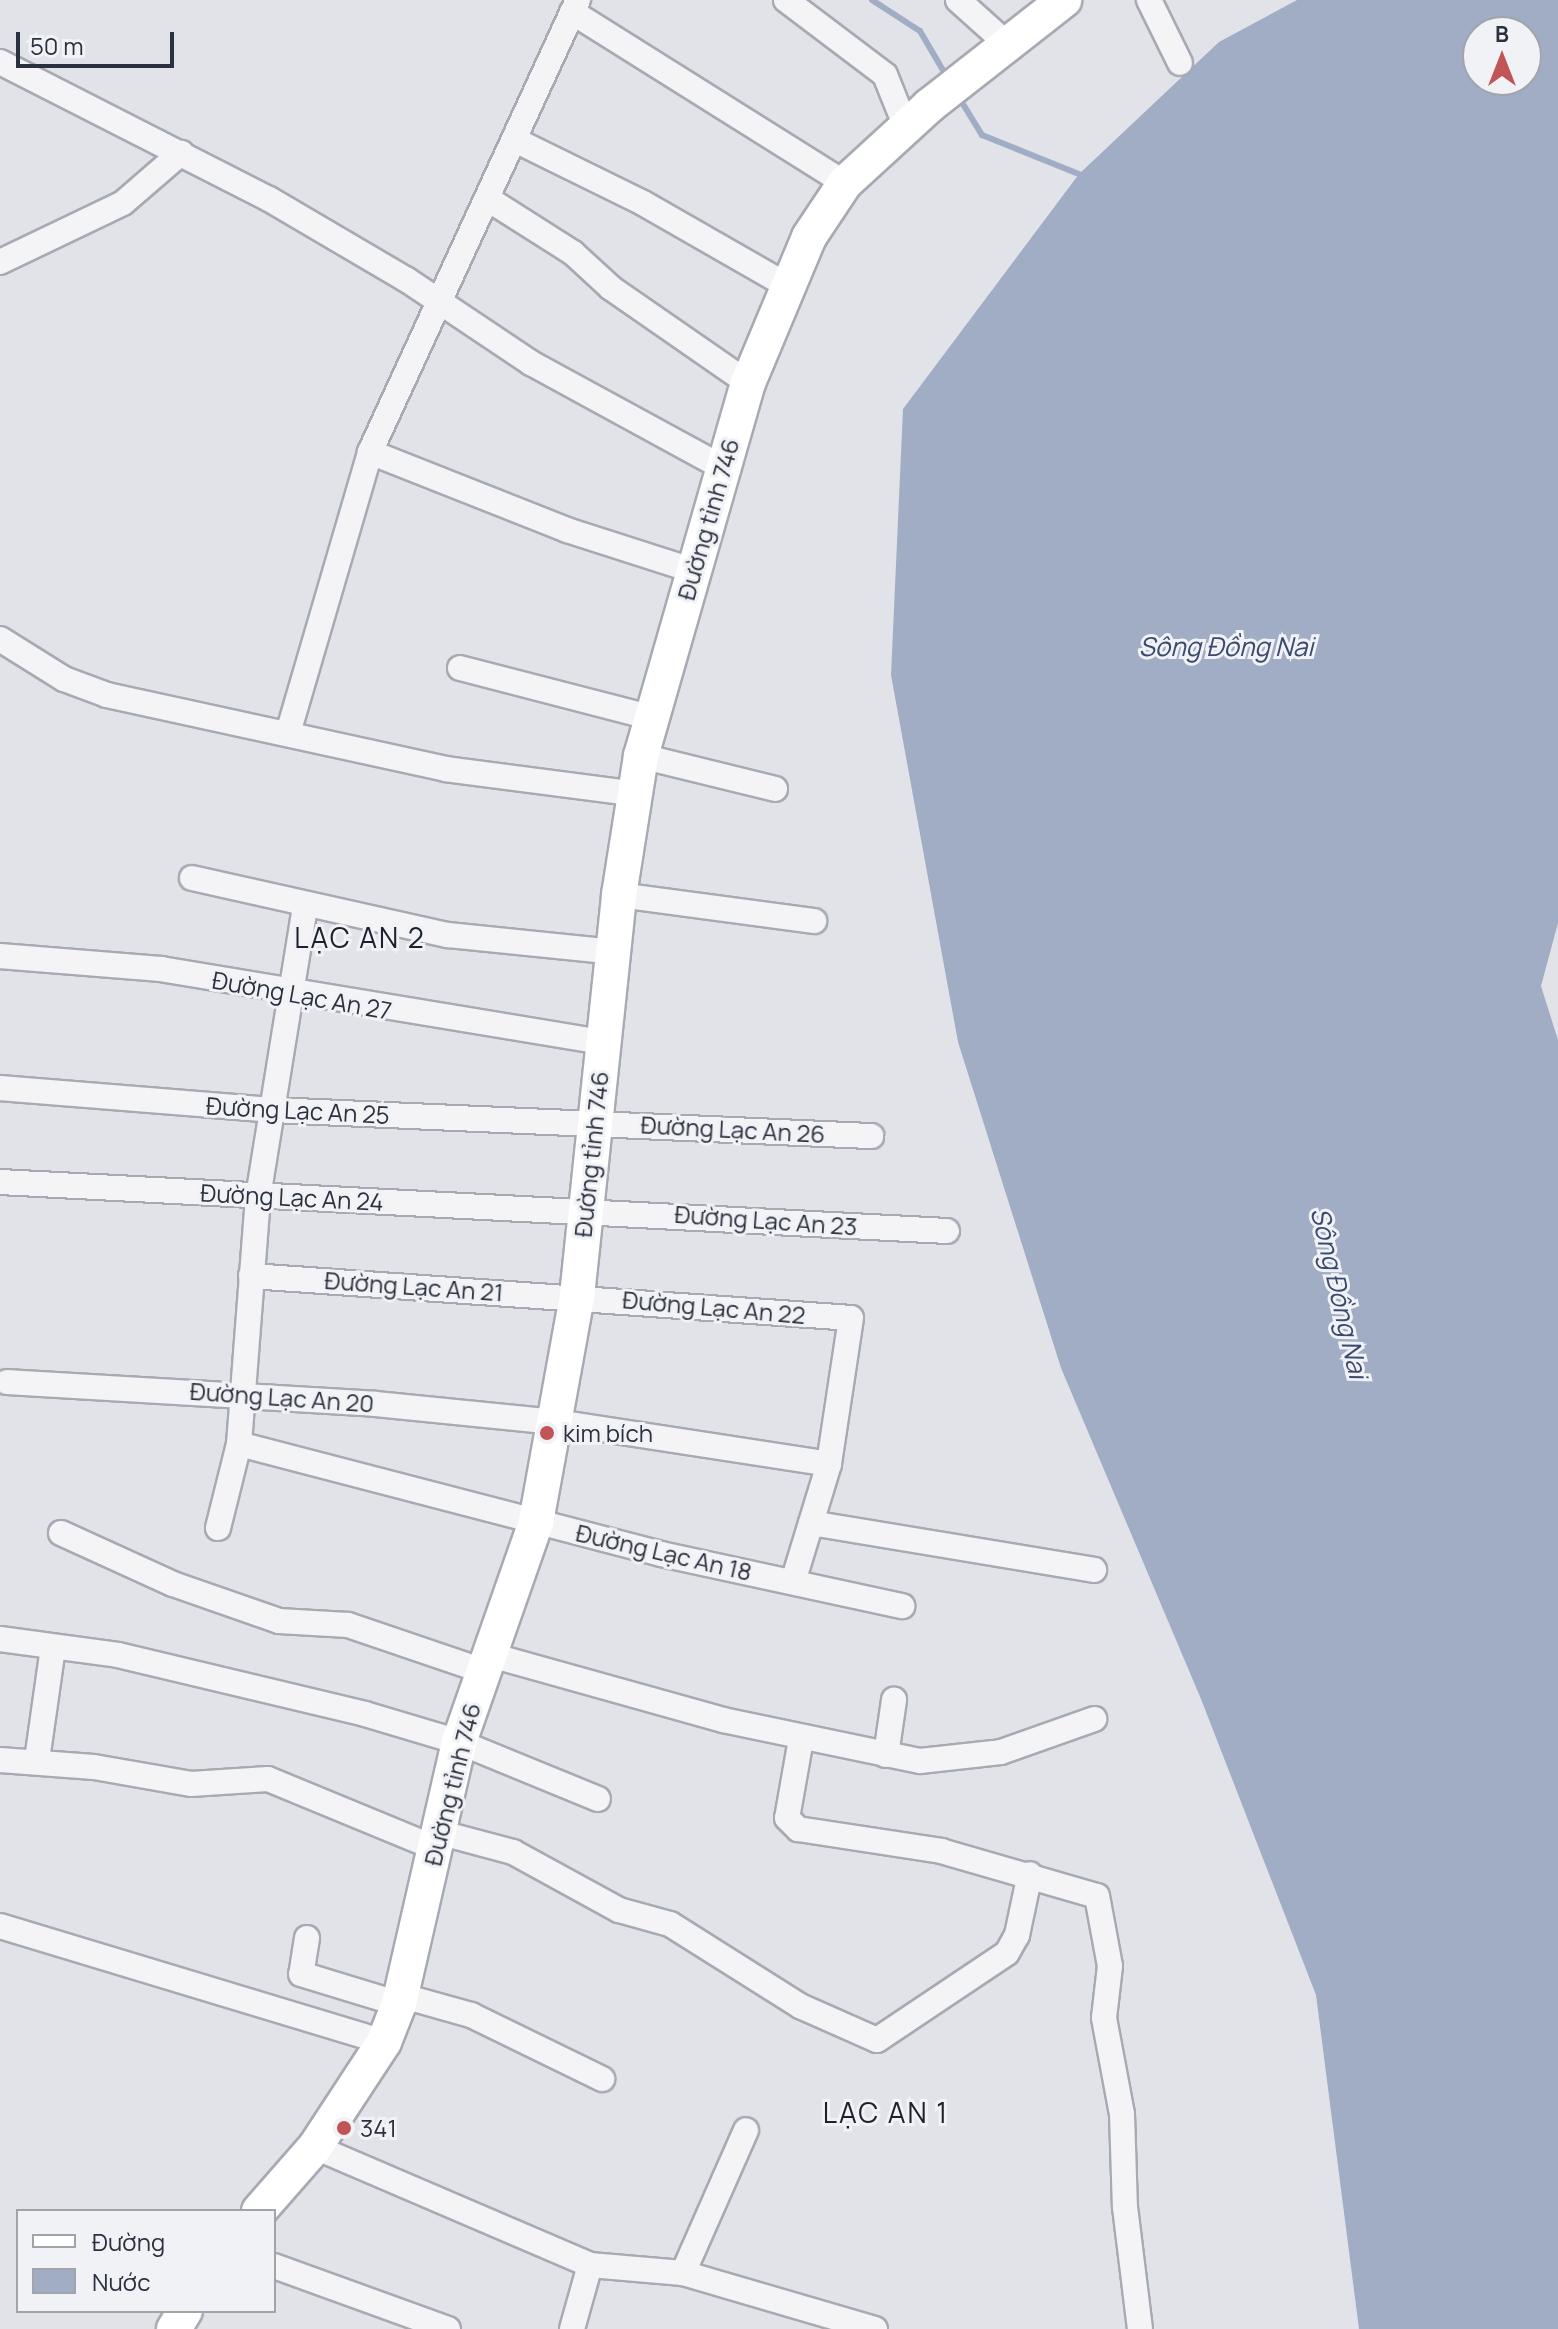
<!DOCTYPE html>
<html>
<head>
<meta charset="utf-8">
<style>
  body { margin:0 }
  #map { position:relative; width:1558px; height:2329px; overflow:hidden; background:#e1e3e8; font-family:Manrope,sans-serif }
  div>[style] { position:absolute }
  .water>* { inset:0; background:#a0adc4 }
  .stream>* { height:6px; margin:-3px; padding:0 3px; transform-origin:3px; border-radius:3px; background:#a0adc4 }
  .roads { filter:drop-shadow(2px 0 #a7aab2) drop-shadow(-2px 0 #a7aab2) drop-shadow(0 2px #a7aab2) drop-shadow(0 -2px #a7aab2) }
  .minor>* { height:24px; margin:-12px; padding:0 12px; transform-origin:12px; border-radius:12px; background:#f4f4f7 }
  .secondary>* { height:34px; margin:-17px; padding:0 17px; transform-origin:17px; border-radius:17px; background:#fff }
  .dots>* { width:22px; height:22px; translate:-50% -50%; box-sizing:border-box; border:4px solid #f1f2f6; border-radius:50% }
  span { translate:-50% -50%; white-space:nowrap; text-align:center; line-height:1.15; -webkit-text-stroke:6px #f1f2f6; paint-order:stroke }
  .street-label { font-size:24px; color:#2b303e }
  .poi-label { font-size:24px; color:#2b303e }
  .left { translate:0 -50%; text-align:left }
  .water-label { font-size:26px; color:#3a4a6e; font-style:italic }
  .quarter-label { font-size:28px; color:#1d212f; letter-spacing:2px }
  .legend { position:absolute; left:16px; top:2209px; width:260px; height:104px; box-sizing:border-box; background:#f1f2f6; border:2px solid #a2a4ac; margin:0; padding:10px 14px; list-style:none; font-size:24px; color:#2b303e }
  .legend li { display:flex; align-items:center; gap:16px; height:40px }
  .legend b { width:40px; border:2px solid #a2a4ac }
  .north { position:absolute; left:1462px; top:16px; width:80px; height:80px; box-sizing:border-box; background:#f1f2f6; border:2px solid #a2a4ac; border-radius:50%; rotate:0deg; font-size:22px; font-weight:700; line-height:32px; text-align:center; color:#2b303e }
  .north::after { content:''; display:block; margin:auto; width:28px; height:36px; background:#c05457; clip-path:polygon(50% 0,100% 100%,50% 72%,0 100%) }
  .scale { position:absolute; left:16px; top:32px; width:158px; height:36px; box-sizing:border-box; border:4px solid #2b303e; border-top:0; padding-left:10px; font-size:24px; line-height:28px; white-space:nowrap; color:#2b303e; -webkit-text-stroke:6px #f1f2f6; paint-order:stroke }
</style>
</head>
<body>
<div id="map">
  <div class="water">
    <i style="clip-path:polygon(evenodd,1297px 0,1558px 0,1558px 923px,1541px 986px,1558px 1040px,1558px 2329px,1359px 2329px,1316px 1995px,1201px 1699px,1061px 1368px,958px 1042px,891px 675px,903px 409px,1079px 174px,1219px 42px,1297px 0,1478px 32px,1526px 32px,1526px 80px,1478px 80px,1478px 32px)"></i>
  </div>
  <div class="stream">
    <i style="left:872px;top:0;width:57px;rotate:32.9deg"></i>
    <i style="left:920px;top:31px;width:56px;rotate:59.7deg"></i>
    <i style="left:958px;top:96px;width:46px;rotate:58.4deg"></i>
    <i style="left:982px;top:135px;width:105px;rotate:21.9deg"></i>
  </div>
  <div class="roads">
    <div class="minor">
      <i style="left:786px;top:0;width:124px;rotate:37.1deg"></i>
      <i style="left:885px;top:75px;width:56px;rotate:68deg"></i>
      <i style="left:958px;top:0;width:64px;rotate:41.9deg"></i>
      <i style="left:1149px;top:0;width:70px;rotate:63.8deg"></i>
      <i style="left:572px;top:12px;width:322px;rotate:32.1deg"></i>
      <i style="left:0;top:62px;width:302px;rotate:27deg"></i>
      <i style="left:269px;top:199px;width:160px;rotate:30.4deg"></i>
      <i style="left:407px;top:280px;width:149px;rotate:33.8deg"></i>
      <i style="left:531px;top:363px;width:217px;rotate:28.6deg"></i>
      <i style="left:517px;top:141px;width:140px;rotate:26.2deg"></i>
      <i style="left:643px;top:203px;width:167px;rotate:29.8deg"></i>
      <i style="left:488px;top:199px;width:101px;rotate:32.4deg"></i>
      <i style="left:573px;top:253px;width:52px;rotate:42.6deg"></i>
      <i style="left:611px;top:288px;width:167px;rotate:34.7deg"></i>
      <i style="left:0;top:262px;width:136px;rotate:-25.6deg"></i>
      <i style="left:123px;top:203px;width:77px;rotate:-40.8deg"></i>
      <i style="left:370px;top:452px;width:212px;rotate:21.6deg"></i>
      <i style="left:567px;top:530px;width:134px;rotate:17.8deg"></i>
      <i style="left:0;top:639px;width:75px;rotate:32deg"></i>
      <i style="left:64px;top:679px;width:46px;rotate:20.4deg"></i>
      <i style="left:107px;top:695px;width:346px;rotate:12.3deg"></i>
      <i style="left:445px;top:769px;width:195px;rotate:7.4deg"></i>
      <i style="left:460px;top:668px;width:195px;rotate:14.5deg"></i>
      <i style="left:288px;top:733px;width:293px;rotate:-73.7deg"></i>
      <i style="left:370px;top:452px;width:498px;rotate:-65.3deg"></i>
      <i style="left:641px;top:756px;width:138px;rotate:13.8deg"></i>
      <i style="left:192px;top:878px;width:262px;rotate:12.6deg"></i>
      <i style="left:448px;top:935px;width:167px;rotate:5.8deg"></i>
      <i style="left:619px;top:895px;width:197px;rotate:7.6deg"></i>
      <i style="left:0;top:956px;width:162px;rotate:4.6deg"></i>
      <i style="left:161px;top:969px;width:447px;rotate:9.4deg"></i>
      <i style="left:0;top:1088px;width:273px;rotate:4.6deg"></i>
      <i style="left:272px;top:1110px;width:600px;rotate:2.49deg"></i>
      <i style="left:0;top:1182px;width:948px;rotate:2.96deg"></i>
      <i style="left:251px;top:1276px;width:601px;rotate:4deg"></i>
      <i style="left:851px;top:1318px;width:148px;rotate:98.6deg"></i>
      <i style="left:829px;top:1464px;width:123px;rotate:107deg"></i>
      <i style="left:7px;top:1382px;width:369px;rotate:3.4deg"></i>
      <i style="left:375px;top:1404px;width:182px;rotate:5.7deg"></i>
      <i style="left:556px;top:1422px;width:276px;rotate:8.7deg"></i>
      <i style="left:239px;top:1444px;width:436px;rotate:14.6deg"></i>
      <i style="left:661px;top:1554px;width:247px;rotate:12.2deg"></i>
      <i style="left:811px;top:1523px;width:287px;rotate:9.4deg"></i>
      <i style="left:218px;top:1528px;width:87px;rotate:-76deg"></i>
      <i style="left:239px;top:1444px;width:248px;rotate:-85.6deg"></i>
      <i style="left:258px;top:1197px;width:295px;rotate:-80.8deg"></i>
      <i style="left:61px;top:1533px;width:123px;rotate:24.5deg"></i>
      <i style="left:173px;top:1584px;width:112px;rotate:19.2deg"></i>
      <i style="left:279px;top:1621px;width:69px;rotate:3.3deg"></i>
      <i style="left:348px;top:1625px;width:143px;rotate:18.8deg"></i>
      <i style="left:0;top:1639px;width:119px;rotate:7.7deg"></i>
      <i style="left:118px;top:1655px;width:254px;rotate:13.4deg"></i>
      <i style="left:365px;top:1714px;width:98px;rotate:16.6deg"></i>
      <i style="left:459px;top:1742px;width:150px;rotate:22.3deg"></i>
      <i style="left:487px;top:1654px;width:245px;rotate:15.6deg"></i>
      <i style="left:723px;top:1720px;width:201px;rotate:11.8deg"></i>
      <i style="left:920px;top:1761px;width:81px;rotate:-6.3deg"></i>
      <i style="left:1001px;top:1752px;width:99px;rotate:-19.5deg"></i>
      <i style="left:801px;top:1739px;width:80px;rotate:100deg"></i>
      <i style="left:787px;top:1818px;width:16px;rotate:45deg"></i>
      <i style="left:798px;top:1829px;width:145px;rotate:8.7deg"></i>
      <i style="left:941px;top:1851px;width:162px;rotate:16.1deg"></i>
      <i style="left:1097px;top:1896px;width:71px;rotate:79.5deg"></i>
      <i style="left:1110px;top:1966px;width:52px;rotate:96.6deg"></i>
      <i style="left:1104px;top:2018px;width:98px;rotate:79.4deg"></i>
      <i style="left:1122px;top:2114px;width:93px;rotate:88.2deg"></i>
      <i style="left:1125px;top:2207px;width:123px;rotate:83deg"></i>
      <i style="left:886px;top:1755px;width:56px;rotate:-81.7deg"></i>
      <i style="left:0;top:1760px;width:94px;rotate:4.3deg"></i>
      <i style="left:94px;top:1767px;width:98px;rotate:9.9deg"></i>
      <i style="left:191px;top:1784px;width:77px;rotate:-3.7deg"></i>
      <i style="left:268px;top:1779px;width:181px;rotate:22.4deg"></i>
      <i style="left:37px;top:1760px;width:114px;rotate:-81.9deg"></i>
      <i style="left:438px;top:1832px;width:78px;rotate:14.9deg"></i>
      <i style="left:513px;top:1852px;width:121px;rotate:28.7deg"></i>
      <i style="left:619px;top:1910px;width:53px;rotate:15.4deg"></i>
      <i style="left:670px;top:1924px;width:154px;rotate:32.2deg"></i>
      <i style="left:800px;top:2006px;width:84px;rotate:23.8deg"></i>
      <i style="left:877px;top:2040px;width:156px;rotate:-33.8deg"></i>
      <i style="left:1007px;top:1953px;width:21px;rotate:-61deg"></i>
      <i style="left:1017px;top:1935px;width:62px;rotate:-78deg"></i>
      <i style="left:0;top:1926px;width:401px;rotate:16.8deg"></i>
      <i style="left:307px;top:1938px;width:36px;rotate:99deg"></i>
      <i style="left:301px;top:1974px;width:102px;rotate:17deg"></i>
      <i style="left:403px;top:1996px;width:71px;rotate:15.6deg"></i>
      <i style="left:471px;top:2015px;width:146px;rotate:26deg"></i>
      <i style="left:315px;top:2147px;width:299px;rotate:23.2deg"></i>
      <i style="left:590px;top:2265px;width:93px;rotate:4.9deg"></i>
      <i style="left:683px;top:2273px;width:200px;rotate:16.3deg"></i>
      <i style="left:274px;top:2266px;width:185px;rotate:19.9deg"></i>
      <i style="left:683px;top:2273px;width:156px;rotate:-66.2deg"></i>
      <i style="left:572px;top:2329px;width:66px;rotate:-74.3deg"></i>
    </div>
    <div class="secondary">
      <i style="left:259px;top:2211px;width:85px;rotate:-48.8deg"></i>
      <i style="left:315px;top:2147px;width:126px;rotate:-56.7deg"></i>
      <i style="left:384px;top:2042px;width:41px;rotate:-68.5deg"></i>
      <i style="left:399px;top:2004px;width:269px;rotate:-77.1deg"></i>
      <i style="left:459px;top:1742px;width:233px;rotate:-70.7deg"></i>
      <i style="left:536px;top:1522px;width:230px;rotate:-79.7deg"></i>
      <i style="left:577px;top:1296px;width:403px;rotate:-84deg"></i>
      <i style="left:619px;top:895px;width:141px;rotate:-81deg"></i>
      <i style="left:641px;top:756px;width:388px;rotate:-74deg"></i>
      <i style="left:748px;top:383px;width:158px;rotate:-67.3deg"></i>
      <i style="left:809px;top:237px;width:65px;rotate:-56.3deg"></i>
      <i style="left:845px;top:183px;width:114px;rotate:-42.5deg"></i>
      <i style="left:929px;top:106px;width:172px;rotate:-38.1deg"></i>
      <i style="left:174px;top:2329px;width:21px;rotate:-59deg"></i>
    </div>
  </div>
  <div class="dots">
    <i style="left:547px;top:1433px;background:#c05457"></i>
    <i style="left:344px;top:2128px;background:#c05457"></i>
  </div>
  <div class="street-label">
    <span style="left:708px;top:519px;rotate:-74deg">Đường tỉnh 746</span>
    <span style="left:302px;top:995px;rotate:10deg">Đường Lạc An 27</span>
    <span style="left:298px;top:1110px;rotate:3deg">Đường Lạc An 25</span>
    <span style="left:733px;top:1129px;rotate:3deg">Đường Lạc An 26</span>
    <span style="left:591px;top:1154px;rotate:-84deg">Đường tỉnh 746</span>
    <span style="left:292px;top:1197px;rotate:3deg">Đường Lạc An 24</span>
    <span style="left:766px;top:1220px;rotate:4deg">Đường Lạc An 23</span>
    <span style="left:414px;top:1286px;rotate:4deg">Đường Lạc An 21</span>
    <span style="left:714px;top:1307px;rotate:5deg">Đường Lạc An 22</span>
    <span style="left:282px;top:1397px;rotate:4deg">Đường Lạc An 20</span>
    <span style="left:664px;top:1552px;rotate:13deg">Đường Lạc An 18</span>
    <span style="left:452px;top:1784px;rotate:-76deg">Đường tỉnh 746</span>
  </div>
  <div class="poi-label">
    <span class="left" style="left:563px;top:1433px">kim bích</span>
    <span class="left" style="left:360px;top:2128px">341</span>
  </div>
  <div class="water-label">
    <span style="left:1226px;top:647px">Sông Đồng Nai</span>
    <span style="left:1339px;top:1293px;rotate:77deg">Sông Đồng Nai</span>
  </div>
  <div class="quarter-label">
    <span style="left:360px;top:937px">LẠC AN 2</span>
    <span style="left:886px;top:2112px">LẠC AN 1</span>
  </div>
  <ul class="legend">
  <li><b style="height:10px;background:#fff"></b>Đường</li>
  <li><b style="height:22px;background:#a0adc4"></b>Nước</li>
  </ul>
  <div class="north">B</div>
  <div class="scale">50 m</div>
</div>
</body>
</html>
